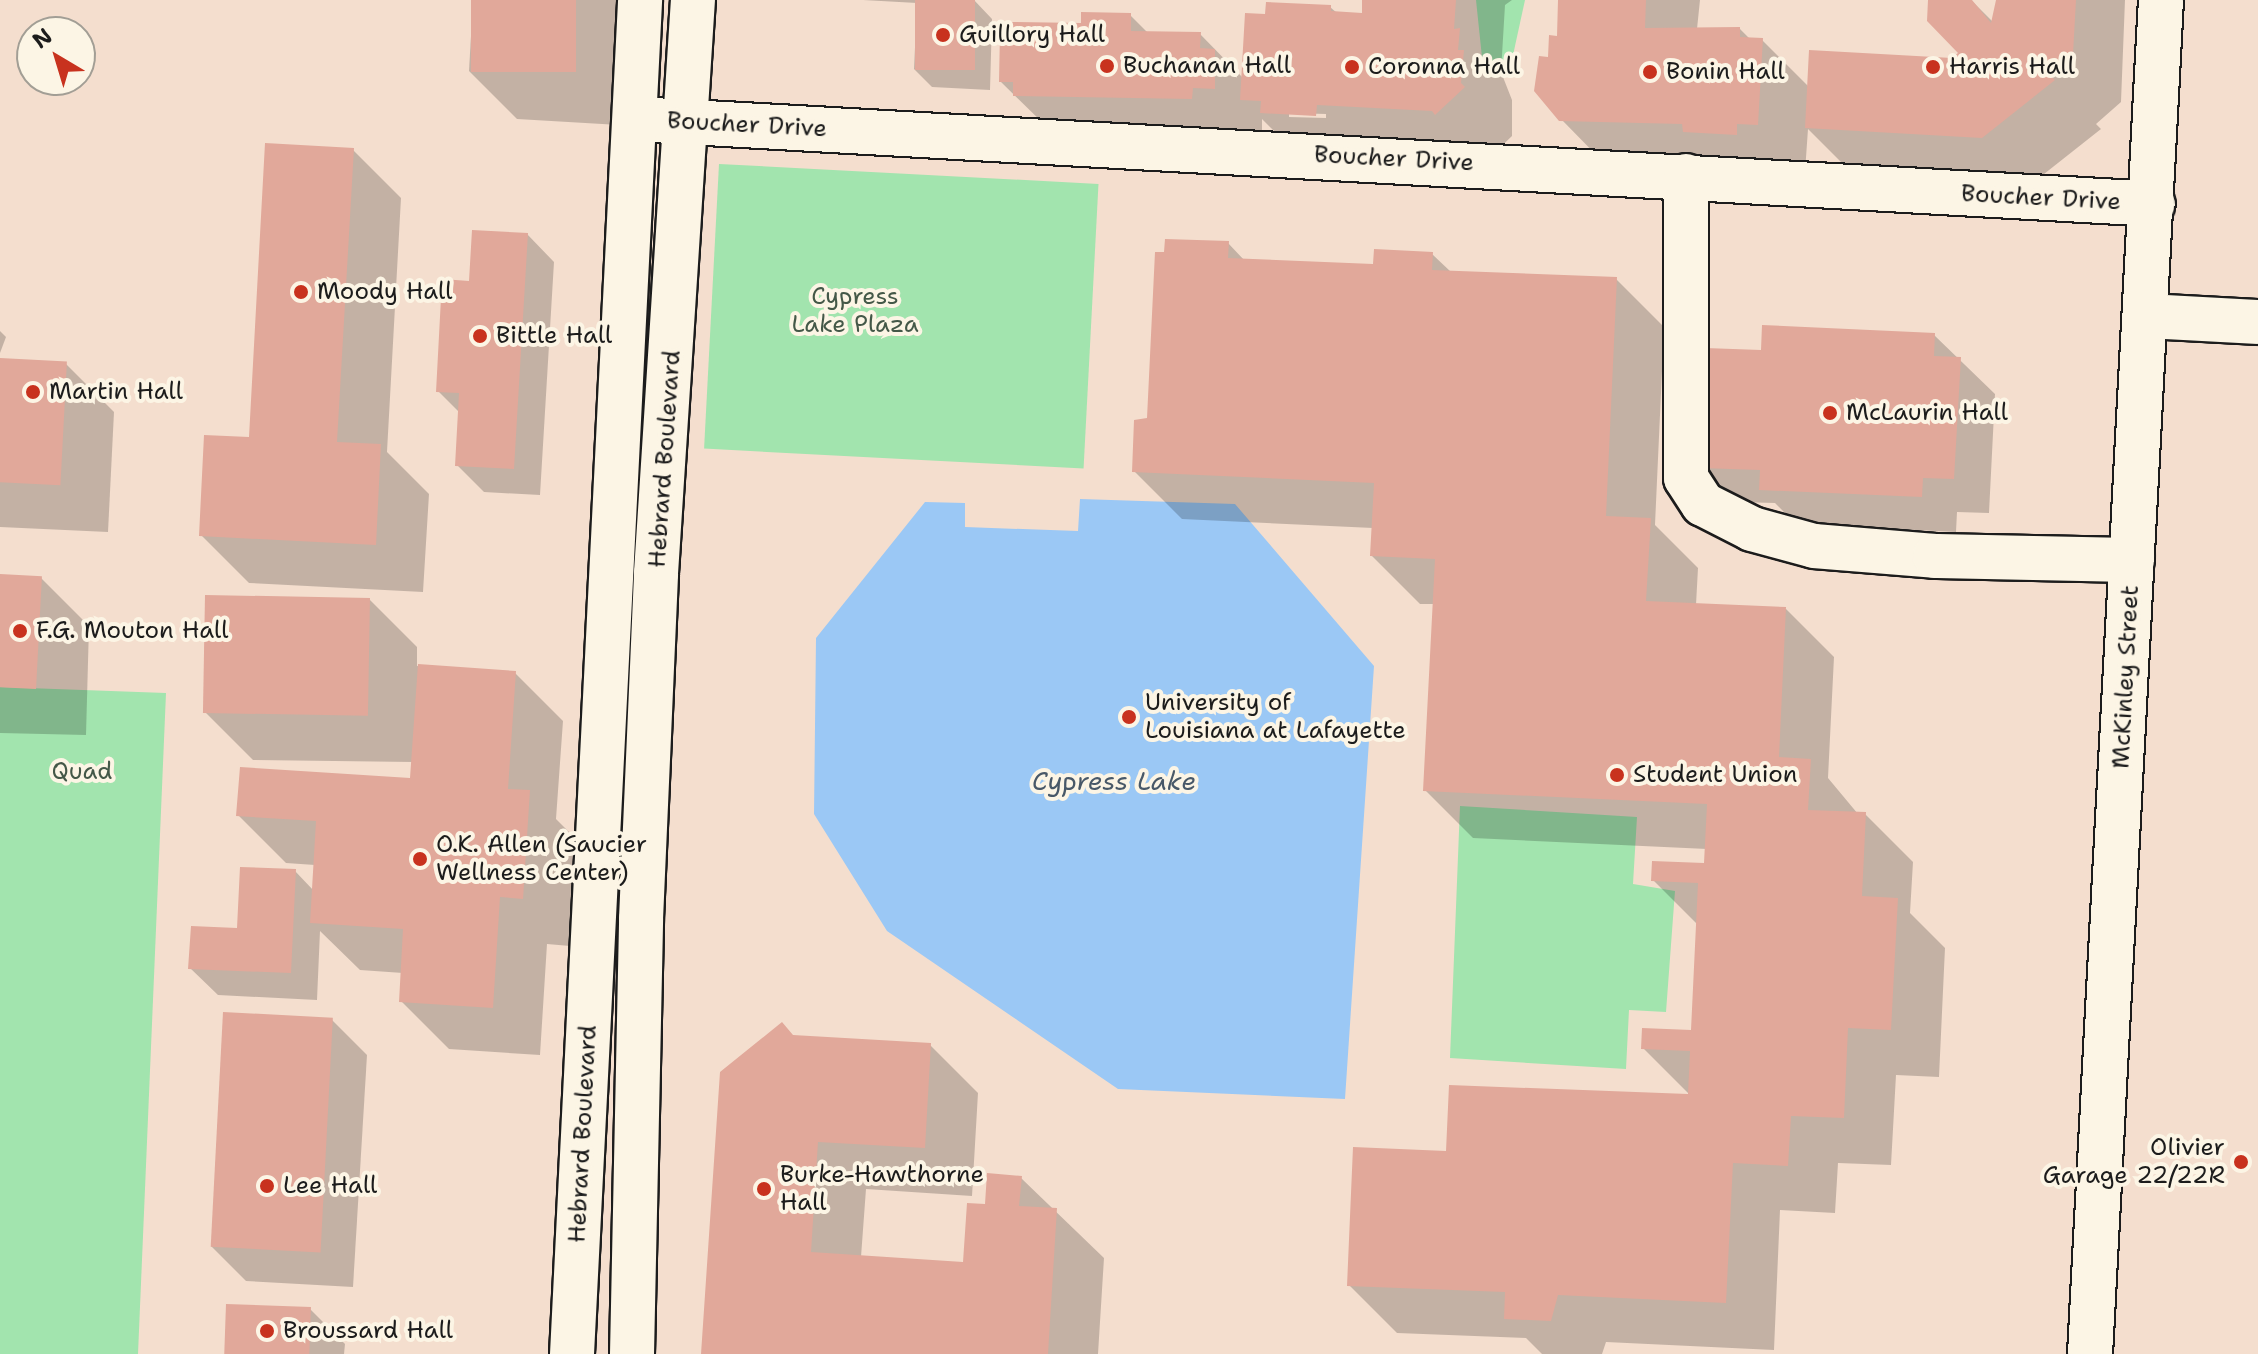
<!DOCTYPE html>
<html>
<head>
<meta charset="utf-8">
<style>
  body { margin:0 }
  #map { position:relative; width:2258px; height:1354px; overflow:hidden; background:#fcf5e5; font-family:"Shantell Sans",sans-serif }
  div>[style] { position:absolute }
  .built>* { inset:0; background:#f4dece }
  .green>* { inset:0; background:#a2e4ae; transform-origin:0 0 }
  .water>* { inset:0; background:#9bc8f5 }
  .shadow>* { inset:0; background:#0003 }
  .building>* { inset:0; background:#e1a89a; transform-origin:0 0 }
  .roads { filter:drop-shadow(2px 0 #1c1c1c) drop-shadow(-2px 0 #1c1c1c) drop-shadow(0 2px #1c1c1c) drop-shadow(0 -2px #1c1c1c) }
  .minor>* { height:44px; margin:-22px; padding:0 22px; transform-origin:22px; border-radius:22px; background:#fcf5e5 }
  .dots>* { width:22px; height:22px; translate:-50% -50%; box-sizing:border-box; border:4px solid #fcf5e5; border-radius:50% }
  span { translate:-50% -50%; white-space:nowrap; text-align:center; line-height:1.15; -webkit-text-stroke:8px #fcf5e5; paint-order:stroke }
  .poi-label { font-size:24px; color:#1c1c1c }
  .left { translate:0 -50%; text-align:left }
  .right { translate:-100% -50%; text-align:right }
  .street-label { font-size:24px; color:#1c1c1c }
  .park-label { font-size:24px; color:#445848 }
  .water-label { font-size:26px; color:#485868; font-style:italic }
  .north { position:absolute; left:16px; top:16px; width:80px; height:80px; box-sizing:border-box; background:#fcf5e5; border:2px solid #a29e95; border-radius:50%; rotate:322deg; font-size:22px; font-weight:700; line-height:32px; text-align:center; color:#1c1c1c }
  .north::after { content:''; display:block; margin:auto; width:28px; height:36px; background:#c8321e; clip-path:polygon(50% 0,100% 100%,50% 72%,0 100%) }
</style>
</head>
<body>
<div id="map">
  <div class="built">
    <i style="clip-path:polygon(evenodd,0 0,2258px 0,2258px 1354px,0 1354px,0 0,32px 32px,80px 32px,80px 80px,32px 80px,32px 32px)"></i>
  </div>
  <div class="green">
    <i style="clip-path:polygon(1476px 0,1525px 0,1510px 69px,1483px 67px)"></i>
    <i style="left:719px;top:164px;width:380px;height:285px;rotate:3deg"></i>
    <i style="clip-path:polygon(0 687px,166px 693px,138px 1354px,0 1354px)"></i>
    <i style="clip-path:polygon(1460px 806px,1637px 817px,1633px 884px,1675px 891px,1666px 1012px,1629px 1010px,1626px 1069px,1450px 1058px)"></i>
  </div>
  <div class="water">
    <i style="clip-path:polygon(1080px 499px,1235px 504px,1374px 666px,1345px 1099px,1118px 1089px,887px 931px,814px 814px,816px 638px,925px 502px,965px 503px,965px 527px,1078px 531px)"></i>
  </div>
  <div class="shadow">
    <i style="clip-path:polygon(473px 0,626px 0,619px 125px,517px 119px,469px 71px)"></i>
    <i style="clip-path:polygon(974px 0,992px 19px,990px 90px,932px 87px,914px 69px,917px 3px,863px 0)"></i>
    <i style="clip-path:polygon(evenodd,1363px 0,1512px 0,1505px 5px,1501px 72px,1512px 100px,1512px 136px,1485px 162px,1290px 147px,1262px 119px,1262px 136px,1049px 129px,1001px 82px,1083px 25px,1130px 15px,1148px 33px,1200px 34px,1243px 78px,1267px 16px,1330px 7px,1337px 13px,1364px 15px,1363px 0,1289px 113px,1326px 114px,1326px 118px,1289px 117px,1289px 113px)"></i>
    <i style="clip-path:polygon(1560px 0,1700px 0,1697px 29px,1740px 29px,1750px 39px,1762px 40px,1809px 87px,1952px 60px,1961px 53px,1931px 0,1971px 0,1994px 23px,1998px 0,2125px 0,2121px 102px,2096px 124px,2101px 129px,2030px 185px,1855px 176px,1808px 129px,1805px 172px,1609px 168px,1561px 119px,1550px 59px,1559px 38px)"></i>
    <i style="clip-path:polygon(353px 150px,401px 198px,387px 452px,429px 494px,423px 592px,249px 583px,201px 535px,251px 440px)"></i>
    <i style="clip-path:polygon(527px 234px,554px 262px,540px 495px,484px 492px,457px 465px,460px 413px,438px 391px,471px 283px)"></i>
    <i style="clip-path:polygon(1228px 243px,1245px 261px,1375px 267px,1432px 254px,1451px 272px,1616px 279px,1664px 327px,1655px 525px,1698px 568px,1696px 605px,1786px 609px,1834px 657px,1828px 778px,1858px 814px,1865px 814px,1913px 862px,1910px 913px,1945px 948px,1939px 1077px,1896px 1075px,1891px 1165px,1838px 1163px,1835px 1213px,1780px 1210px,1774px 1350px,1606px 1342px,1602px 1354px,1542px 1354px,1526px 1338px,1397px 1333px,1349px 1285px,1448px 1153px,1691px 1096px,1643px 1048px,1693px 1033px,1698px 925px,1653px 880px,1706px 865px,1707px 849px,1473px 838px,1425px 790px,1434px 604px,1420px 604px,1372px 556px,1373px 528px,1182px 519px,1134px 471px,1149px 420px)"></i>
    <i style="clip-path:polygon(0 331px,6px 337px,0 353px)"></i>
    <i style="clip-path:polygon(1934px 335px,1995px 394px,1989px 513px,1957px 512px,1956px 532px,1796px 524px,1775px 503px,1737px 502px,1702px 467px,1763px 352px)"></i>
    <i style="clip-path:polygon(0 360px,66px 364px,114px 412px,108px 532px,0 527px)"></i>
    <i style="clip-path:polygon(0 576px,41px 578px,89px 626px,86px 735px,0 733px)"></i>
    <i style="clip-path:polygon(369px 599px,417px 647px,417px 666px,515px 673px,563px 721px,556px 819px,577px 840px,570px 946px,547px 944px,540px 1055px,449px 1049px,401px 1001px,403px 973px,360px 970px,320px 931px,317px 1000px,218px 995px,190px 968px,239px 930px,295px 871px,314px 891px,315px 865px,286px 863px,238px 815px,412px 780px,413px 762px,253px 760px,205px 712px)"></i>
    <i style="clip-path:polygon(332px 1020px,367px 1055px,353px 1287px,246px 1281px,211px 1246px)"></i>
    <i style="clip-path:polygon(795px 1037px,930px 1045px,978px 1093px,972px 1196px,866px 1189px,861px 1257px,965px 1264px,987px 1206px,1021px 1178px,1104px 1258px,1098px 1354px,703px 1354px)"></i>
    <i style="clip-path:polygon(310px 1309px,345px 1344px,344px 1354px,226px 1354px)"></i>
  </div>
  <div class="building">
    <i style="left:471px;top:0;width:105px;height:72px"></i>
    <i style="left:915px;top:0;width:60px;height:70px"></i>
    <i style="clip-path:polygon(1362px 0,1456px 0,1454px 29px,1460px 28px,1458px 50px,1464px 50px,1461px 83px,1465px 87px,1435px 115px,1432px 111px,1317px 105px,1316px 116px,1260px 113px,1261px 101px,1240px 100px,1245px 13px,1265px 14px,1266px 2px,1331px 5px,1331px 11px,1362px 13px)"></i>
    <i style="clip-path:polygon(1558px 0,1646px 0,1645px 28px,1740px 27px,1740px 37px,1763px 38px,1758px 125px,1737px 124px,1737px 135px,1683px 132px,1682px 124px,1559px 121px,1534px 91px,1539px 56px,1548px 57px,1549px 35px,1557px 36px)"></i>
    <i style="clip-path:polygon(1928px 0,1972px 0,1991px 23px,1996px 0,2076px 0,2073px 54px,2050px 75px,2055px 80px,1982px 138px,1805px 128px,1809px 50px,1952px 58px,1958px 53px,1927px 21px)"></i>
    <i style="clip-path:polygon(1081px 12px,1131px 13px,1131px 31px,1201px 32px,1200px 48px,1215px 49px,1215px 89px,1193px 88px,1192px 99px,1013px 96px,1013px 82px,999px 82px,1000px 32px,1012px 33px,1012px 22px,1081px 23px)"></i>
    <i style="clip-path:polygon(265px 143px,354px 148px,337px 442px,381px 444px,376px 545px,199px 536px,204px 435px,249px 437px)"></i>
    <i style="clip-path:polygon(472px 230px,528px 233px,514px 469px,455px 466px,459px 393px,436px 392px,442px 279px,469px 281px)"></i>
    <i style="clip-path:polygon(1165px 239px,1229px 241px,1228px 258px,1373px 264px,1374px 249px,1433px 252px,1432px 270px,1617px 277px,1606px 516px,1651px 518px,1646px 601px,1786px 607px,1779px 757px,1811px 759px,1808px 810px,1866px 812px,1862px 896px,1898px 898px,1891px 1030px,1848px 1028px,1844px 1118px,1791px 1116px,1788px 1166px,1733px 1163px,1726px 1303px,1558px 1295px,1551px 1321px,1504px 1319px,1505px 1292px,1347px 1286px,1353px 1147px,1446px 1151px,1449px 1085px,1688px 1094px,1690px 1051px,1641px 1049px,1642px 1028px,1691px 1030px,1698px 883px,1651px 881px,1652px 861px,1704px 863px,1707px 804px,1423px 791px,1435px 559px,1370px 556px,1374px 483px,1132px 472px,1134px 420px,1147px 418px,1155px 252px,1164px 252px)"></i>
    <i style="clip-path:polygon(1762px 325px,1935px 333px,1934px 356px,1961px 357px,1954px 479px,1923px 478px,1922px 497px,1759px 490px,1760px 470px,1700px 468px,1705px 348px,1761px 350px)"></i>
    <i style="left:0;top:358px;width:67px;height:124px;rotate:3deg"></i>
    <i style="left:0;top:574px;width:42px;height:113px;rotate:3deg"></i>
    <i style="left:205px;top:595px;width:165px;height:118px;rotate:1deg"></i>
    <i style="clip-path:polygon(418px 664px,516px 671px,508px 789px,530px 790px,523px 899px,500px 897px,493px 1008px,399px 1002px,403px 929px,310px 923px,316px 821px,236px 816px,240px 767px,410px 778px)"></i>
    <i style="clip-path:polygon(240px 867px,296px 869px,291px 973px,188px 969px,191px 926px,237px 928px)"></i>
    <i style="left:223px;top:1012px;width:110px;height:235px;rotate:3deg"></i>
    <i style="clip-path:polygon(782px 1022px,793px 1035px,931px 1043px,925px 1148px,818px 1142px,811px 1252px,963px 1262px,967px 1203px,985px 1204px,987px 1173px,1022px 1176px,1019px 1206px,1057px 1208px,1048px 1354px,701px 1354px,720px 1072px)"></i>
    <i style="left:226px;top:1304px;width:85px;height:50px;rotate:2deg"></i>
  </div>
  <div class="roads">
    <div class="minor">
      <i style="left:635px;top:119px;width:1520px;rotate:3.2deg"></i>
      <i style="left:1686px;top:176px;width:302px;rotate:90deg"></i>
      <i style="left:1686px;top:478px;width:31px;rotate:57deg"></i>
      <i style="left:1703px;top:504px;width:55px;rotate:27deg"></i>
      <i style="left:1752px;top:529px;width:64px;rotate:15.3deg"></i>
      <i style="left:1814px;top:546px;width:121px;rotate:4.7deg"></i>
      <i style="left:1935px;top:556px;width:197px;rotate:1.2deg"></i>
      <i style="left:2146px;top:316px;width:112px;rotate:3.1deg"></i>
      <i style="left:572px;top:1354px;width:1356px;rotate:-87.12deg"></i>
      <i style="left:632px;top:1354px;width:435px;rotate:-88.8deg"></i>
      <i style="left:641px;top:919px;width:346px;rotate:-87.5deg"></i>
      <i style="left:656px;top:573px;width:574px;rotate:-86.31deg"></i>
      <i style="left:2090px;top:1354px;width:1356px;rotate:-87deg"></i>
    </div>
  </div>
  <div class="dots">
    <i style="left:943px;top:35px;background:#c8321e"></i>
    <i style="left:1107px;top:66px;background:#c8321e"></i>
    <i style="left:1352px;top:67px;background:#c8321e"></i>
    <i style="left:1933px;top:67px;background:#c8321e"></i>
    <i style="left:1650px;top:72px;background:#c8321e"></i>
    <i style="left:301px;top:292px;background:#c8321e"></i>
    <i style="left:480px;top:336px;background:#c8321e"></i>
    <i style="left:33px;top:392px;background:#c8321e"></i>
    <i style="left:1830px;top:413px;background:#c8321e"></i>
    <i style="left:20px;top:631px;background:#c8321e"></i>
    <i style="left:1129px;top:717px;background:#c8321e"></i>
    <i style="left:1617px;top:775px;background:#c8321e"></i>
    <i style="left:420px;top:859px;background:#c8321e"></i>
    <i style="left:2241px;top:1162px;background:#c8321e"></i>
    <i style="left:267px;top:1186px;background:#c8321e"></i>
    <i style="left:764px;top:1189px;background:#c8321e"></i>
    <i style="left:267px;top:1331px;background:#c8321e"></i>
  </div>
  <div class="poi-label">
    <span class="left" style="left:959px;top:35px">Guillory Hall</span>
    <span class="left" style="left:1123px;top:66px">Buchanan Hall</span>
    <span class="left" style="left:1368px;top:67px">Coronna Hall</span>
    <span class="left" style="left:1949px;top:67px">Harris Hall</span>
    <span class="left" style="left:1666px;top:72px">Bonin Hall</span>
    <span class="left" style="left:317px;top:292px">Moody Hall</span>
    <span class="left" style="left:496px;top:336px">Bittle Hall</span>
    <span class="left" style="left:49px;top:392px">Martin Hall</span>
    <span class="left" style="left:1846px;top:413px">McLaurin Hall</span>
    <span class="left" style="left:36px;top:631px">F.G. Mouton Hall</span>
    <span class="left" style="left:1145px;top:717px">University of<br>Louisiana at Lafayette</span>
    <span class="left" style="left:1633px;top:775px">Student Union</span>
    <span class="left" style="left:436px;top:859px">O.K. Allen (Saucier<br>Wellness Center)</span>
    <span class="right" style="left:2225px;top:1162px">Olivier<br>Garage 22/22R</span>
    <span class="left" style="left:780px;top:1189px">Burke-Hawthorne<br>Hall</span>
    <span class="left" style="left:283px;top:1186px">Lee Hall</span>
    <span class="left" style="left:283px;top:1331px">Broussard Hall</span>
  </div>
  <div class="street-label">
    <span style="left:747px;top:125px;rotate:3deg">Boucher Drive</span>
    <span style="left:1394px;top:159px;rotate:3deg">Boucher Drive</span>
    <span style="left:2041px;top:198px;rotate:3deg">Boucher Drive</span>
    <span style="left:665px;top:459px;rotate:-86deg">Hebrard Boulevard</span>
    <span style="left:2126px;top:677px;rotate:-87deg">McKinley Street</span>
    <span style="left:583px;top:1134px;rotate:-87deg">Hebrard Boulevard</span>
  </div>
  <div class="park-label">
    <span style="left:855px;top:311px">Cypress<br>Lake Plaza</span>
    <span style="left:82px;top:772px">Quad</span>
  </div>
  <div class="water-label">
    <span style="left:1114px;top:781px">Cypress Lake</span>
  </div>
  <div class="north">N</div>
</div>
</body>
</html>
